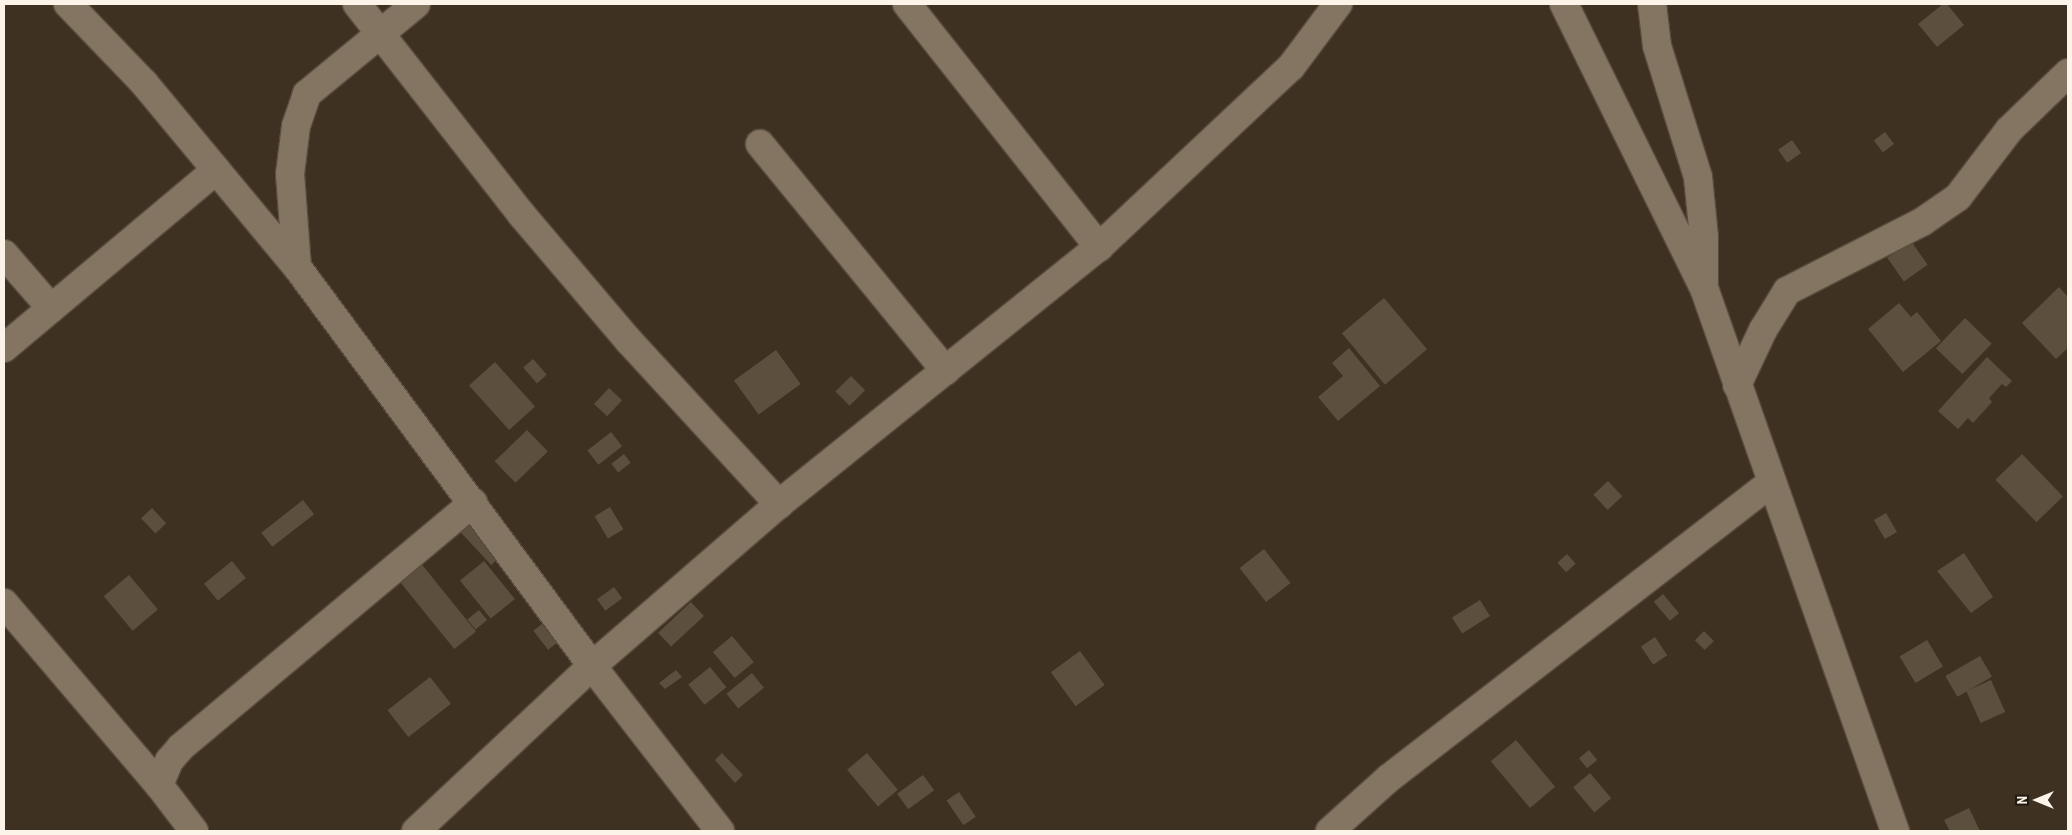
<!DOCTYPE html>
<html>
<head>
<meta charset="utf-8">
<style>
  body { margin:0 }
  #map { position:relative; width:2072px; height:835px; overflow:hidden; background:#3e3121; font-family:"Archivo Narrow",sans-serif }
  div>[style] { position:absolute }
  .building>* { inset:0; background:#5d4f3e; transform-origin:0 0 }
  .roads { filter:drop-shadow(1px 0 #594d3f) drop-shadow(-1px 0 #594d3f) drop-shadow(0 1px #594d3f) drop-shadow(0 -1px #594d3f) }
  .minor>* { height:28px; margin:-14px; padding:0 14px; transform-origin:14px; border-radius:14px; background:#847563 }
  span { translate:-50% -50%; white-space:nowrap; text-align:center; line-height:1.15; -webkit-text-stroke:5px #201a13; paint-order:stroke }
  .frame { position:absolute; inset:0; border:5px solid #fcf3e9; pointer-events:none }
  .north { position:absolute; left:2012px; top:775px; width:50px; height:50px; -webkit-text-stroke:4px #201a13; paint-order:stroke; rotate:270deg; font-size:14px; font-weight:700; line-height:20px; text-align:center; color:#fcf3e9 }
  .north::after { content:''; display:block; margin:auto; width:18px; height:22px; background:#fcf3e9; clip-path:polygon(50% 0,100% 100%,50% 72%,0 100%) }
</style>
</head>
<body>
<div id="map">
  <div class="building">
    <i style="clip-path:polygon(1943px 4px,1947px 4px,1964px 25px,1937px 47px,1918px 24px)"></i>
    <i style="left:1885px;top:132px;width:15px;height:14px;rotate:53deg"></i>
    <i style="left:1792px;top:140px;width:16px;height:17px;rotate:55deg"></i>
    <i style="left:1911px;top:241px;width:29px;height:29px;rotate:55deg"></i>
    <i style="clip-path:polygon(2059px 287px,2068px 297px,2068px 348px,2056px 359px,2022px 323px)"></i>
    <i style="left:1384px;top:298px;width:67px;height:55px;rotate:50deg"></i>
    <i style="clip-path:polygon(1899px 303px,1911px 317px,1917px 312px,1941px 341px,1903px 372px,1868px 329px)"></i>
    <i style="left:1965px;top:318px;width:37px;height:42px;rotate:44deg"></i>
    <i style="clip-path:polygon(1349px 348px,1380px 386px,1338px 421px,1318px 397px,1343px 376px,1332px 363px)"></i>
    <i style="left:776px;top:350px;width:42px;height:52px;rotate:54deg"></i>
    <i style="clip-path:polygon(1987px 357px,2012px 381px,2006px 387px,2002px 384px,1989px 398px,1992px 402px,1973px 423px,1968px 418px,1958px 429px,1938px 411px)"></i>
    <i style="left:533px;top:359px;width:21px;height:13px;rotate:49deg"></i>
    <i style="left:495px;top:362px;width:60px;height:35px;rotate:48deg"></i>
    <i style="left:851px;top:376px;width:20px;height:22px;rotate:45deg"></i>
    <i style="left:609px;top:388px;width:18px;height:22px;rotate:43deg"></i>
    <i style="left:527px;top:430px;width:30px;height:45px;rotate:46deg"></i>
    <i style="left:611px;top:432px;width:18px;height:30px;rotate:52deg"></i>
    <i style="left:624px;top:454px;width:11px;height:16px;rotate:52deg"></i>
    <i style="left:2022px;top:454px;width:59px;height:37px;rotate:46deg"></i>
    <i style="left:1608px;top:481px;width:21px;height:20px;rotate:47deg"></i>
    <i style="left:303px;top:500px;width:18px;height:53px;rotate:52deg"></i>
    <i style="left:610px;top:507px;width:26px;height:18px;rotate:59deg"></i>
    <i style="left:152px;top:508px;width:21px;height:15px;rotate:47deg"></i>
    <i style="left:1886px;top:513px;width:22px;height:14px;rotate:60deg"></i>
    <i style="left:466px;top:516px;width:53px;height:15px;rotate:47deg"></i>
    <i style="left:1264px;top:549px;width:43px;height:31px;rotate:52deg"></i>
    <i style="clip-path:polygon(1964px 553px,1993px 597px,1971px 613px,1937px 571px)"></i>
    <i style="left:1567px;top:554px;width:13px;height:13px;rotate:48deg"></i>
    <i style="left:415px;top:556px;width:97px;height:28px;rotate:51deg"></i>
    <i style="left:232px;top:561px;width:22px;height:36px;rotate:51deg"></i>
    <i style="left:484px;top:561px;width:49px;height:31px;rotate:51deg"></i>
    <i style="left:129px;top:575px;width:45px;height:33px;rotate:50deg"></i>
    <i style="left:614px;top:587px;width:14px;height:21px;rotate:54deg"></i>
    <i style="left:1663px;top:594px;width:25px;height:12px;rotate:50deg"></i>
    <i style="left:1480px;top:600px;width:19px;height:33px;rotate:58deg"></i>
    <i style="left:691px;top:602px;width:19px;height:45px;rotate:47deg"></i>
    <i style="left:479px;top:610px;width:13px;height:15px;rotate:51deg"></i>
    <i style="left:542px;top:624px;width:24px;height:11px;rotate:52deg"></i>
    <i style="left:1704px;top:631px;width:14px;height:13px;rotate:45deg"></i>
    <i style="left:732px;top:636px;width:34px;height:25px;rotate:50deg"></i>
    <i style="left:1655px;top:637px;width:22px;height:17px;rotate:56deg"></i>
    <i style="left:1927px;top:640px;width:31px;height:32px;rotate:59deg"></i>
    <i style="left:1080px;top:651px;width:42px;height:36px;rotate:54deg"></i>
    <i style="left:1980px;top:656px;width:24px;height:40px;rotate:60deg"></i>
    <i style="left:710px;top:667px;width:26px;height:28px;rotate:51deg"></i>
    <i style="clip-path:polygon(676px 670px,682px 677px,665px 689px,659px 683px)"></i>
    <i style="left:752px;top:673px;width:19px;height:33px;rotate:51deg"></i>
    <i style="left:430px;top:677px;width:34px;height:54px;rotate:52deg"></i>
    <i style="left:1991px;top:680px;width:35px;height:27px;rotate:66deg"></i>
    <i style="left:1516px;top:740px;width:61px;height:33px;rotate:50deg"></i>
    <i style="left:1589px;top:750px;width:13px;height:13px;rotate:51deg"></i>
    <i style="clip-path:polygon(722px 753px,743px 775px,735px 783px,715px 760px)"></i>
    <i style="left:867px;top:753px;width:48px;height:26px;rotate:50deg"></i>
    <i style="left:1590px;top:773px;width:33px;height:22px;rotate:50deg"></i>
    <i style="left:923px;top:775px;width:19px;height:32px;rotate:54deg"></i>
    <i style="left:959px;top:792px;width:30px;height:15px;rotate:56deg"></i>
    <i style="clip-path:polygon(1969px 808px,1980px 831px,1950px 831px,1944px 820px)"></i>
  </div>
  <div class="roads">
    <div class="minor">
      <i style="left:68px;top:4px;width:110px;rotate:46.1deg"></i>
      <i style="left:144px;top:83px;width:239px;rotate:50.3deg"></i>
      <i style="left:297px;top:267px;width:496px;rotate:53.5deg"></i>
      <i style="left:592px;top:666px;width:209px;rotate:52.2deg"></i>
      <i style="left:357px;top:4px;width:268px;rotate:52deg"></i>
      <i style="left:522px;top:215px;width:165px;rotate:49.7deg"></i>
      <i style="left:629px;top:341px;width:222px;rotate:47.4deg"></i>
      <i style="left:907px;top:4px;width:310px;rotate:51.7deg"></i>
      <i style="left:1564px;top:4px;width:317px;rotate:63.8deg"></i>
      <i style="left:1704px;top:288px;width:576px;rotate:70.62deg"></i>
      <i style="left:1652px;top:4px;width:42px;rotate:83.2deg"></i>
      <i style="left:1657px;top:46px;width:137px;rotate:72.6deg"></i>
      <i style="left:1698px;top:177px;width:60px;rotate:84.3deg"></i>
      <i style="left:1704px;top:237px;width:44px;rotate:90deg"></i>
      <i style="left:760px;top:144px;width:293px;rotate:50.7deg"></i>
      <i style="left:4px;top:254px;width:72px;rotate:49deg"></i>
      <i style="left:297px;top:267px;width:93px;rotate:-94.3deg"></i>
      <i style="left:290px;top:174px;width:48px;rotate:-82.9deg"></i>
      <i style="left:296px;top:126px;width:34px;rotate:-71deg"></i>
      <i style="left:307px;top:94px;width:141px;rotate:-39.5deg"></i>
      <i style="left:4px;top:348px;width:277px;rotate:-40deg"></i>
      <i style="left:1737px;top:385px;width:61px;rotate:-64.7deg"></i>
      <i style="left:1763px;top:330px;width:46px;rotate:-58.4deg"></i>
      <i style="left:1787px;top:291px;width:152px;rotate:-27.1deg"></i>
      <i style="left:1922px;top:222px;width:44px;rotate:-34.8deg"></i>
      <i style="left:1958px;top:197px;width:84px;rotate:-52.7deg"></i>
      <i style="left:2009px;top:130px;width:82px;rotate:-44deg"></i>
      <i style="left:4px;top:603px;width:239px;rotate:49.6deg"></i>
      <i style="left:159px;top:785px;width:58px;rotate:52.7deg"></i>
      <i style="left:159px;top:785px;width:26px;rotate:-67deg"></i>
      <i style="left:169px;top:761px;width:18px;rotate:-49deg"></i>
      <i style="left:181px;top:747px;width:381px;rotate:-39.9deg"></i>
      <i style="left:416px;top:831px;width:241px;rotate:-43.2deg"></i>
      <i style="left:592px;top:666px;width:247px;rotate:-40.9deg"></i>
      <i style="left:779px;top:504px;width:410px;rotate:-38.8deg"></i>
      <i style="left:1099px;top:247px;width:263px;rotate:-43.2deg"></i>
      <i style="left:1291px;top:67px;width:79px;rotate:-53.3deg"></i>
      <i style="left:1330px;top:831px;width:79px;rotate:-41.9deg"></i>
      <i style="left:1389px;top:778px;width:483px;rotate:-37.7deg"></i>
    </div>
  </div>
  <div class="frame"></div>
  <div class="north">N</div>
</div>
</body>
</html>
